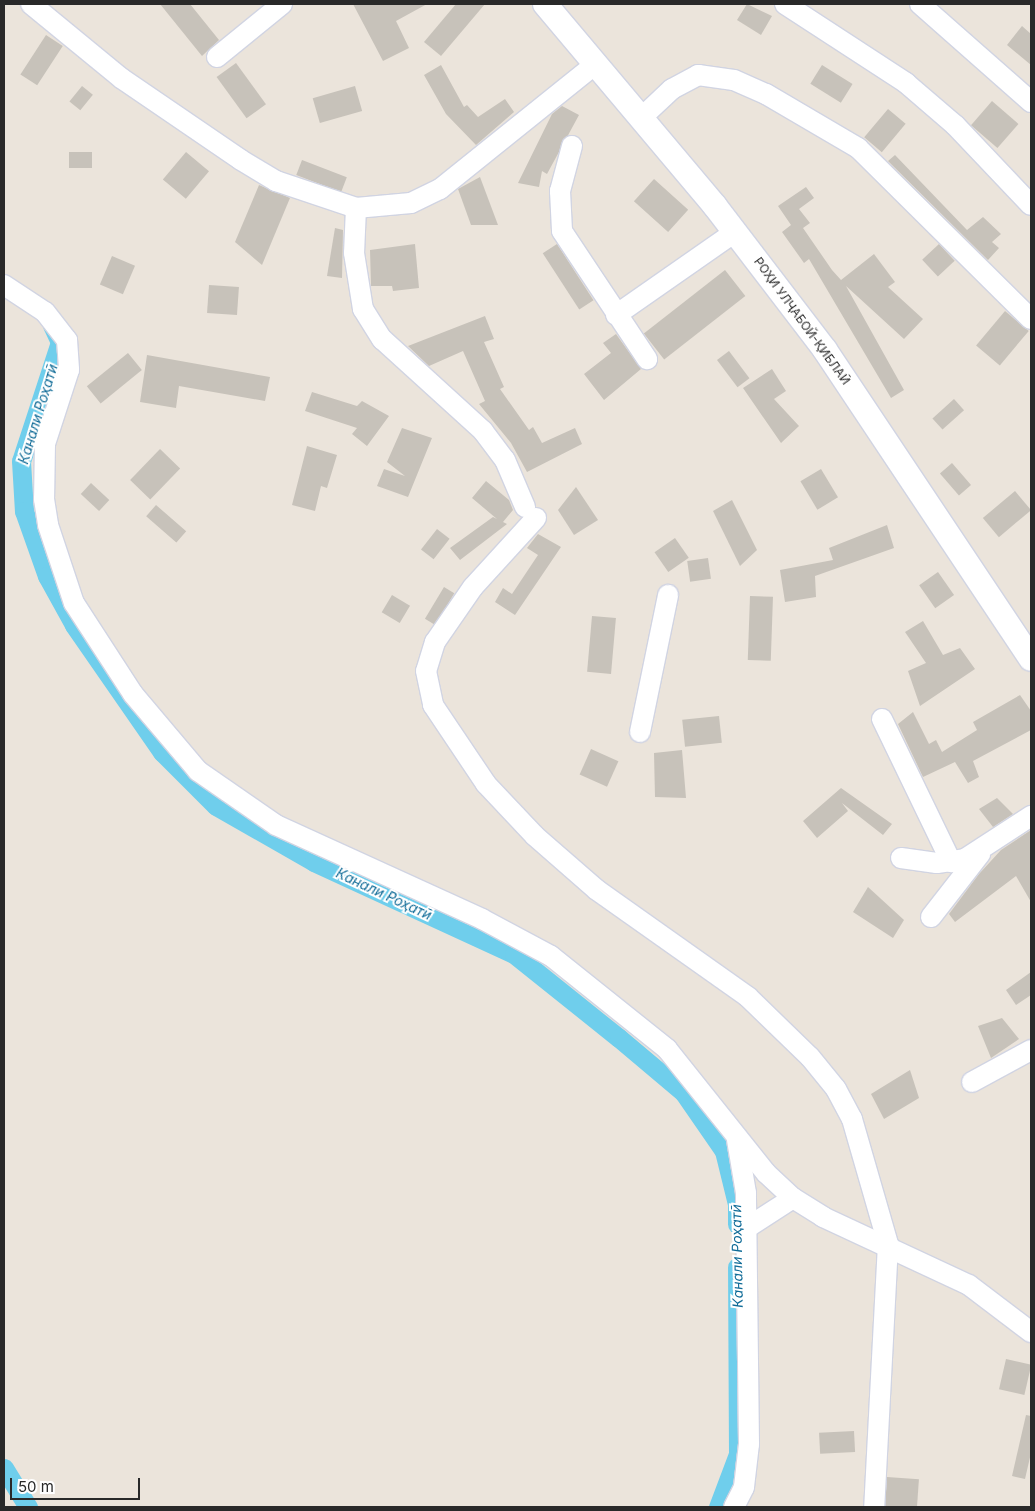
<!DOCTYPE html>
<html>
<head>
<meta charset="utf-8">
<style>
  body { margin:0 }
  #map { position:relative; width:1035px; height:1511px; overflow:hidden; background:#ebe4db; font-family:Inter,sans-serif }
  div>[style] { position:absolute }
  .canal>* { height:19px; margin:-9.5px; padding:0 9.5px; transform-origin:9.5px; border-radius:9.5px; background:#6fceec }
  .building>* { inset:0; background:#c7c2ba; transform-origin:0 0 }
  .roads { filter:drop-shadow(1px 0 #d1d4e2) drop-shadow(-1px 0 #d1d4e2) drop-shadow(0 1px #d1d4e2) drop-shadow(0 -1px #d1d4e2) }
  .minor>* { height:20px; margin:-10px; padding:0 10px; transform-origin:10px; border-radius:10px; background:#fff }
  .tertiary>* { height:24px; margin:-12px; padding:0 12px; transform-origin:12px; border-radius:12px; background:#fff }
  span { translate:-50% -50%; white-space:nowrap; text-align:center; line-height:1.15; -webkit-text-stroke:4px #fff; paint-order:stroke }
  .street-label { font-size:12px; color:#292929 }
  .water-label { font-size:14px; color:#0f6b97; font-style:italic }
  .frame { position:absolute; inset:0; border:5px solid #292929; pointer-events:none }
  .scale { position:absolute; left:10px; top:1478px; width:130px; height:22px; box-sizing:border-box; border:2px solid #292929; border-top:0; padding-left:6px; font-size:15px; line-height:18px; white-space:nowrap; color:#292929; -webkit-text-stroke:4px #fff; paint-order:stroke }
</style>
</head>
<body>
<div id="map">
  <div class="canal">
    <i style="left:52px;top:325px;width:19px;rotate:65deg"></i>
    <i style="left:60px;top:342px;width:125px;rotate:108.1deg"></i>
    <i style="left:21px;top:461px;width:50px;rotate:86.6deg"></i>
    <i style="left:24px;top:511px;width:69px;rotate:70.5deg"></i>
    <i style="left:47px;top:576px;width:56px;rotate:61.1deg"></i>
    <i style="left:74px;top:625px;width:155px;rotate:55.3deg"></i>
    <i style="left:162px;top:752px;width:76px;rotate:45deg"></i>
    <i style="left:216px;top:806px;width:113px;rotate:29.7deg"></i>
    <i style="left:314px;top:862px;width:220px;rotate:24.7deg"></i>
    <i style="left:514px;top:954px;width:134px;rotate:38.7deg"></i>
    <i style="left:619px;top:1038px;width:85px;rotate:40.2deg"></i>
    <i style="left:684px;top:1093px;width:70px;rotate:55.4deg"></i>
    <i style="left:724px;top:1151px;width:55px;rotate:76.2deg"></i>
    <i style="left:737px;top:1204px;width:20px;rotate:90deg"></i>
    <i style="left:4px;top:1468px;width:46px;rotate:58.4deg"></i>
    <i style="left:718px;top:1507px;width:57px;rotate:-69.3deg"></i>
    <i style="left:738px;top:1454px;width:187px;rotate:-90.3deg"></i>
  </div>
  <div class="building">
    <i style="clip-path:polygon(160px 4px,190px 4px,219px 40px,202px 56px)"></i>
    <i style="clip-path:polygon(353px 4px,427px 4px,396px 21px,409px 48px,383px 61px)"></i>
    <i style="clip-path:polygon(456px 4px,485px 4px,441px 56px,424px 42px)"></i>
    <i style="clip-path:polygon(747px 4px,772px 16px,761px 35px,737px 20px)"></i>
    <i style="clip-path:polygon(1022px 26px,1031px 34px,1031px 65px,1007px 45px)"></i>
    <i style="left:46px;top:35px;width:20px;height:47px;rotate:33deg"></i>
    <i style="left:236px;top:63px;width:51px;height:24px;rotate:54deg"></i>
    <i style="clip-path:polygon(441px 65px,464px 107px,467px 105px,478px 117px,505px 99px,514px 112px,476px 145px,446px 114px,424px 75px)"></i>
    <i style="left:822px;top:65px;width:36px;height:22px;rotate:32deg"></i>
    <i style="left:82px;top:86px;width:14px;height:20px;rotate:39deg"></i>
    <i style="left:355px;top:86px;width:26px;height:44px;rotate:74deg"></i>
    <i style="left:992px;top:101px;width:35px;height:32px;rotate:41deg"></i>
    <i style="clip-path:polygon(562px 106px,579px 115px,547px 174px,542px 171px,539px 187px,518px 183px,552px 114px)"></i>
    <i style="left:888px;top:109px;width:23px;height:37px;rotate:40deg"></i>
    <i style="left:69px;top:152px;width:23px;height:16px"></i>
    <i style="left:186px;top:152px;width:30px;height:36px;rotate:40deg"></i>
    <i style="clip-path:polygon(895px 155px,967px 230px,983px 217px,1001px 234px,992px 242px,999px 248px,988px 260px,888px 161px)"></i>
    <i style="left:302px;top:160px;width:48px;height:16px;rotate:21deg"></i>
    <i style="clip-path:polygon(480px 177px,498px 225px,471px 225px,458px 189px)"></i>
    <i style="left:654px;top:179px;width:46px;height:30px;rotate:42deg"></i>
    <i style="clip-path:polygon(259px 185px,290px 198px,262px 265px,235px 242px)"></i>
    <i style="clip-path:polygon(806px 187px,814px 198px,799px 209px,810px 223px,803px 228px,832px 270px,841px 280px,874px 254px,895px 282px,888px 287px,923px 319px,904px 339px,846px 286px,904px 390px,891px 398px,809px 259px,804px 263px,782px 232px,791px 225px,778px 206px)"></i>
    <i style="clip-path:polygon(335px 228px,343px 230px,342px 278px,327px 276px)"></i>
    <i style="clip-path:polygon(415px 244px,419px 288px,393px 291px,392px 286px,371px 286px,370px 250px)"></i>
    <i style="left:557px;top:244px;width:67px;height:17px;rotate:57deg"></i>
    <i style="left:939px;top:244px;width:23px;height:23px;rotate:47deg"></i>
    <i style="left:112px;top:256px;width:25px;height:31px;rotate:23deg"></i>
    <i style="left:725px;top:270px;width:33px;height:103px;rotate:52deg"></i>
    <i style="left:209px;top:285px;width:30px;height:28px;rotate:4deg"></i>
    <i style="left:1005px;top:311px;width:31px;height:45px;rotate:40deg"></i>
    <i style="clip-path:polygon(485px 316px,494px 339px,484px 342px,504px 387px,500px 389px,529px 430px,533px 427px,542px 443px,575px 428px,582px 444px,527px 472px,511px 443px,479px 404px,485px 401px,463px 351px,429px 366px,408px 346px)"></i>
    <i style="clip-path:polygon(616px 334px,641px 369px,604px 400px,584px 374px,611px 353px,603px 343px)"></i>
    <i style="left:729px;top:351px;width:34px;height:15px;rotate:53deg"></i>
    <i style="left:128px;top:353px;width:22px;height:53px;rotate:51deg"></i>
    <i style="clip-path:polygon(147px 355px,270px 377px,265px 401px,179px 386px,176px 408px,140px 402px)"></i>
    <i style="clip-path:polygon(772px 369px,786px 391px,774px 399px,799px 426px,781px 443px,743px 388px)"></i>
    <i style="clip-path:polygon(312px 392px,357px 406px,362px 401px,389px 416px,367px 446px,352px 434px,357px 428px,305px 411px)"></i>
    <i style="left:954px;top:399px;width:15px;height:29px;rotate:48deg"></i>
    <i style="clip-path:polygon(402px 428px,432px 438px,408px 497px,377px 486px,384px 469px,405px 476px,387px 462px)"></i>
    <i style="clip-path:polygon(307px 446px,337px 455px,327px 488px,321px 486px,315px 511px,292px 505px)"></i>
    <i style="left:160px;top:449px;width:28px;height:43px;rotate:44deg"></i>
    <i style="left:952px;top:463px;width:29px;height:16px;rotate:49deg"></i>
    <i style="left:821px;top:469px;width:33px;height:24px;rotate:59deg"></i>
    <i style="clip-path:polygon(486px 481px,509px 500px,513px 510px,503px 522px,507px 524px,460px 560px,450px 548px,493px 517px,497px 519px,472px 498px)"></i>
    <i style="left:91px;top:483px;width:25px;height:15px;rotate:43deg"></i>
    <i style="clip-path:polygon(576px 487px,598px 520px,574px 535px,558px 510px)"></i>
    <i style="left:1015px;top:491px;width:25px;height:42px;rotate:50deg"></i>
    <i style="clip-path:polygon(732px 500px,757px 550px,740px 566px,713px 511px)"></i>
    <i style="left:156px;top:505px;width:40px;height:15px;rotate:41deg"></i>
    <i style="clip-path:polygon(887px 525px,894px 548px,815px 576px,816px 597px,785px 602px,780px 570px,833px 560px,829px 548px)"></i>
    <i style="left:437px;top:529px;width:16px;height:26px;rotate:38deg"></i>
    <i style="clip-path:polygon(538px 534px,561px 547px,515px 615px,495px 602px,503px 588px,512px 594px,538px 555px,527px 548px)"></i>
    <i style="left:675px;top:538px;width:24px;height:25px;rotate:55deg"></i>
    <i style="left:708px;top:558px;width:21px;height:21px;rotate:82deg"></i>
    <i style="left:938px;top:572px;width:28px;height:23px;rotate:55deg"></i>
    <i style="left:444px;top:587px;width:12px;height:37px;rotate:31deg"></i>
    <i style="left:392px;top:595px;width:21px;height:20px;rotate:31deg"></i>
    <i style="left:750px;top:596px;width:23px;height:64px;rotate:2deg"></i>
    <i style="left:592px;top:616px;width:24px;height:56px;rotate:5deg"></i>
    <i style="clip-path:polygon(923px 621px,943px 655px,960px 648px,975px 669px,920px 706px,908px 671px,926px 663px,905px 632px)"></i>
    <i style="clip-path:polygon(1020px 695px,1031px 711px,1031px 730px,973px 761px,979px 777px,968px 783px,955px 762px,923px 777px,898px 724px,913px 712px,929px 744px,936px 740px,942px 752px,977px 730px,973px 722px)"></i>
    <i style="left:719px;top:716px;width:27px;height:37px;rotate:84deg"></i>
    <i style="left:591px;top:749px;width:30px;height:28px;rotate:24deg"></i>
    <i style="clip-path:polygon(682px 750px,686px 798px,655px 797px,654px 753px)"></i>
    <i style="clip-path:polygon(841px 788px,892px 824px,883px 835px,842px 803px,848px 811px,817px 838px,803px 821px)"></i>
    <i style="clip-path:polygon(997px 798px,1013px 814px,993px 827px,979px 809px)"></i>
    <i style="clip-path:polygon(1031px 830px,1031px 902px,1016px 876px,955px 922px,949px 914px,979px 874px,1001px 850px)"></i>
    <i style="clip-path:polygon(868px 887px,904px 920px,893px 938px,853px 912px)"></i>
    <i style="clip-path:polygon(1031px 972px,1031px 995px,1016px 1005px,1006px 990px)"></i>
    <i style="clip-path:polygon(1002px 1018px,1019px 1039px,991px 1058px,978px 1026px)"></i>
    <i style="clip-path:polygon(910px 1070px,919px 1098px,884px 1119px,871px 1094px)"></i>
    <i style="left:1006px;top:1359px;width:26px;height:31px;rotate:13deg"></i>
    <i style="clip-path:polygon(1026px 1415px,1031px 1416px,1031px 1453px,1025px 1479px,1012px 1476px)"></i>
    <i style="left:854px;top:1431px;width:21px;height:35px;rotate:87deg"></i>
    <i style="left:887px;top:1477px;width:32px;height:30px;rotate:4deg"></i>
  </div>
  <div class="roads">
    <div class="minor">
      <i style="left:31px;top:4px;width:117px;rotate:39.4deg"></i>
      <i style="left:121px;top:78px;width:145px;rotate:34.3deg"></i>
      <i style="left:241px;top:160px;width:41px;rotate:31deg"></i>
      <i style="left:276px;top:181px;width:84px;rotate:18.6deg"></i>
      <i style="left:356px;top:208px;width:55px;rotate:-5.2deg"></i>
      <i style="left:411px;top:203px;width:32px;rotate:-26deg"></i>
      <i style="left:440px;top:189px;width:198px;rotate:-38.8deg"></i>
      <i style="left:785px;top:4px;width:145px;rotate:33.1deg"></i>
      <i style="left:906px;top:83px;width:65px;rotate:40.6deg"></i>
      <i style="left:955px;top:125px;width:110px;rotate:46.5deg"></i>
      <i style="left:920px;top:4px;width:148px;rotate:41.4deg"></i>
      <i style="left:217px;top:57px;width:84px;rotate:-39.2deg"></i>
      <i style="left:640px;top:119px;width:44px;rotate:-43.2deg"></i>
      <i style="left:672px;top:89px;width:30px;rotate:-28deg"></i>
      <i style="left:698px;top:75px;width:36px;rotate:8deg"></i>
      <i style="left:734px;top:80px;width:35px;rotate:24deg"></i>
      <i style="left:766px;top:94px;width:107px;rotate:30.4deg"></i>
      <i style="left:858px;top:148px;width:243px;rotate:44.7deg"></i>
      <i style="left:572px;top:146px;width:47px;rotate:104.9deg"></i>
      <i style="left:560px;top:191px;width:40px;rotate:87.1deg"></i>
      <i style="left:562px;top:231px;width:154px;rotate:56.4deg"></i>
      <i style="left:356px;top:208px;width:45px;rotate:92.5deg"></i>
      <i style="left:354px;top:253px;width:57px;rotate:80.9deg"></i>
      <i style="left:363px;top:309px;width:36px;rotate:58deg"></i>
      <i style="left:382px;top:339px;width:137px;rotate:42.3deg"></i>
      <i style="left:483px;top:431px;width:36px;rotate:53deg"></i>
      <i style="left:505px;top:460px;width:51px;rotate:66.9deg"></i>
      <i style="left:4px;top:285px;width:49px;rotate:33.4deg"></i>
      <i style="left:45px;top:312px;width:36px;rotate:52deg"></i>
      <i style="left:67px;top:340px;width:30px;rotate:86deg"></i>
      <i style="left:69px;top:370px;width:78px;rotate:108deg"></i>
      <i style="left:45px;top:444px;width:55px;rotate:91deg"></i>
      <i style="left:44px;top:499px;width:26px;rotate:81deg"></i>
      <i style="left:48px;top:525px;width:82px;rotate:71.6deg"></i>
      <i style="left:74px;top:603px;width:108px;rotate:57deg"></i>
      <i style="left:133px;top:694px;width:101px;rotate:49.8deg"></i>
      <i style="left:198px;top:771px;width:95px;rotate:34.7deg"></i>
      <i style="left:276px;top:825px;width:226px;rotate:24.5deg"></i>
      <i style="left:482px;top:919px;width:78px;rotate:28.2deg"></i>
      <i style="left:551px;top:956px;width:149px;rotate:38.7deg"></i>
      <i style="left:667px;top:1049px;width:159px;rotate:51.4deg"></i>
      <i style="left:766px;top:1173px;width:37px;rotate:43deg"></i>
      <i style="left:793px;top:1198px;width:36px;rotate:32deg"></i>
      <i style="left:823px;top:1217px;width:161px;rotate:25deg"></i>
      <i style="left:969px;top:1285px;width:78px;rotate:37.2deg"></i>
      <i style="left:616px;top:315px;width:145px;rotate:-34.9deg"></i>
      <i style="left:536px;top:518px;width:93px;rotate:132.4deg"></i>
      <i style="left:473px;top:587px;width:67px;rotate:124.6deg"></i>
      <i style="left:435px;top:642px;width:30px;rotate:107deg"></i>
      <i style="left:426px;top:671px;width:35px;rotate:78deg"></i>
      <i style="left:433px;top:705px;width:95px;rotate:56.1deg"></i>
      <i style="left:486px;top:784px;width:71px;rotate:46.7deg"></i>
      <i style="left:535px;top:836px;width:82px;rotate:41.1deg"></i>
      <i style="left:597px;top:890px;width:185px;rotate:35.3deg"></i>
      <i style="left:748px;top:997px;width:86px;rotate:44.1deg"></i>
      <i style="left:810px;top:1057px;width:41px;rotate:50.9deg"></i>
      <i style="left:836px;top:1089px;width:34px;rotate:62deg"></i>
      <i style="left:852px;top:1119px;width:130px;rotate:73.9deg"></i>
      <i style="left:888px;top:1244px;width:263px;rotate:93deg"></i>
      <i style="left:882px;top:719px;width:159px;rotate:64.2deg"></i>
      <i style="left:640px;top:732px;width:140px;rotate:-78.4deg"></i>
      <i style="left:901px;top:858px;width:36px;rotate:8deg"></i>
      <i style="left:937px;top:863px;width:28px;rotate:-8deg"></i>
      <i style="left:965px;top:859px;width:79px;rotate:-33.1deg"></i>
      <i style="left:931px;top:917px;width:80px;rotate:-52.1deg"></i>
      <i style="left:972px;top:1082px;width:67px;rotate:-28.5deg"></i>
      <i style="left:745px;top:1229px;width:57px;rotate:-32.9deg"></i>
      <i style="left:734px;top:1507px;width:22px;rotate:-63deg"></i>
      <i style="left:744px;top:1487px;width:43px;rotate:-83.4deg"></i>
      <i style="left:749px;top:1444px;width:251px;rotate:-90.7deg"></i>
      <i style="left:746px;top:1193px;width:54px;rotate:-99.6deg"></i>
    </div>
    <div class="tertiary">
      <i style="left:545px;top:4px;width:264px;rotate:49.9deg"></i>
      <i style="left:715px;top:206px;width:181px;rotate:52.6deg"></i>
      <i style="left:825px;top:350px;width:371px;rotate:56.3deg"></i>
    </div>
  </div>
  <div class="street-label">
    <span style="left:802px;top:321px;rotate:54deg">РОҲИ УЛҶАБОЙ-ҚИБЛАӢ</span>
  </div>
  <div class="water-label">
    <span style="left:38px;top:414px;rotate:-73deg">Канали Роҳатӣ</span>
    <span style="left:384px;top:894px;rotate:25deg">Канали Роҳатӣ</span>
    <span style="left:737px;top:1256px;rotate:-91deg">Канали Роҳатӣ</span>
  </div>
  <div class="frame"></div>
  <div class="scale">50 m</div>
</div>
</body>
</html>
